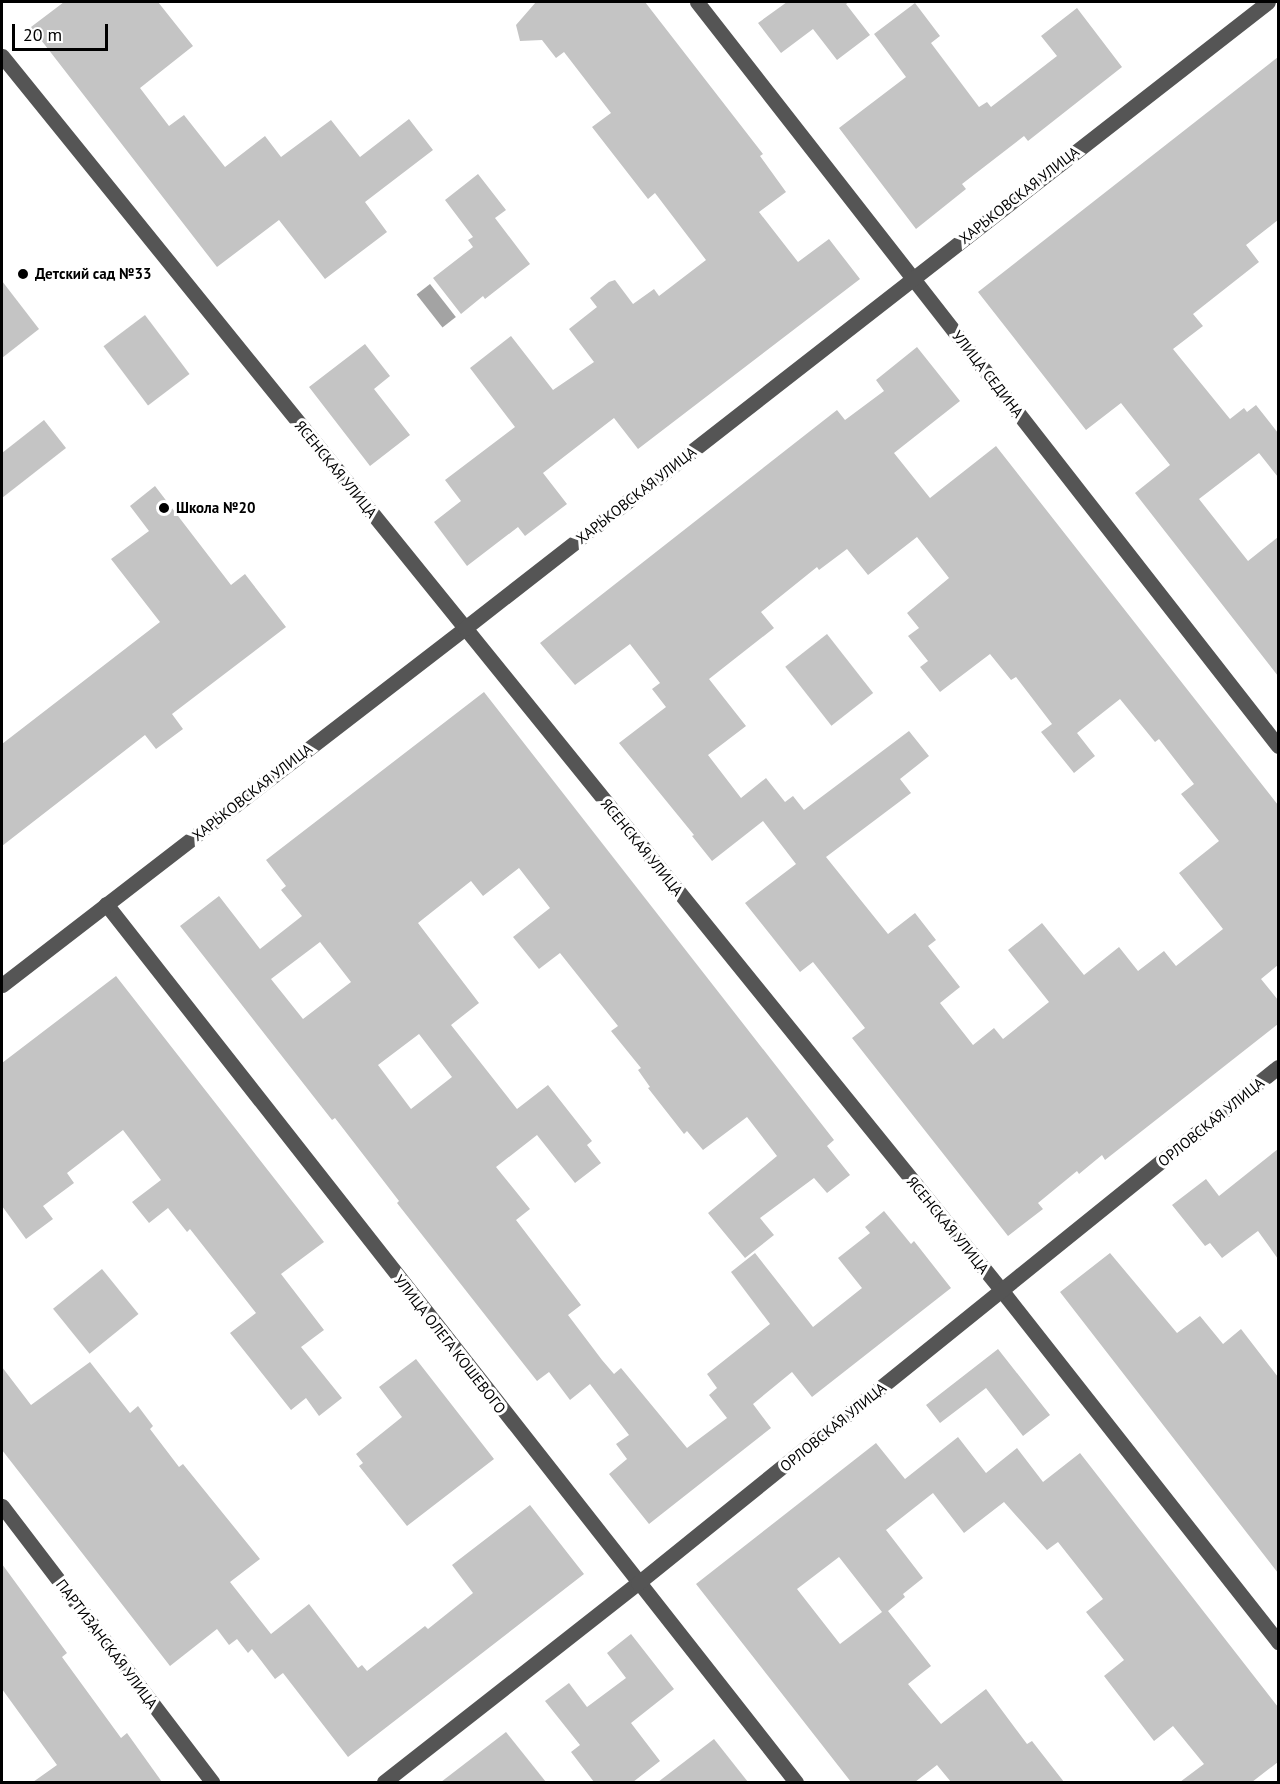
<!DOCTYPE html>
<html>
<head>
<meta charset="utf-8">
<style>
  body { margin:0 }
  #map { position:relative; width:1280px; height:1784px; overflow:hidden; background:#fff; font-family:"PT Sans",sans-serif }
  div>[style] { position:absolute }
  .water>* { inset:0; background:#a3a3a3; transform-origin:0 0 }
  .building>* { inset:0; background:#c4c4c4; transform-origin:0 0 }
  .minor>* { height:15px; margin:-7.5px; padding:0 7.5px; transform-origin:7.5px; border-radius:7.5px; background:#555 }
  .dots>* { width:16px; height:16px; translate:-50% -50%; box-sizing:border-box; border:3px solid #fff; border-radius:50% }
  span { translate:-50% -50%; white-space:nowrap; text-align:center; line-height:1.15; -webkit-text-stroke:6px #fff; paint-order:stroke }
  .street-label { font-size:15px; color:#000 }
  .poi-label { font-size:15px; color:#000; font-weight:700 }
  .left { translate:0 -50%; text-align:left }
  .frame { position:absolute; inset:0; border:3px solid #000; pointer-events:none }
  .scale { position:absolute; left:12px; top:24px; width:96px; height:27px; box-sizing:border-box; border:3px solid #000; border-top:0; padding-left:8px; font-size:18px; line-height:21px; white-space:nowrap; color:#000; -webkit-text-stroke:4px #fff; paint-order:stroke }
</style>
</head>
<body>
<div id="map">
  <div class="water">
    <i style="left:430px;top:284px;width:42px;height:17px;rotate:52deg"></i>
  </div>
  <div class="building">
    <i style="clip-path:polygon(64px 2px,158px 2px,193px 46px,140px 88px,169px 126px,184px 115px,225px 167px,265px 136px,281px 157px,331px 120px,360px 157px,409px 119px,433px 150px,365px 202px,387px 232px,325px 279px,279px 220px,217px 267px,31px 27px)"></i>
    <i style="clip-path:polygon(536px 2px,645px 2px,763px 154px,760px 156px,786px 192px,759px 212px,798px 262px,829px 239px,860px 279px,638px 449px,614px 418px,543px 473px,567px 504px,525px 536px,518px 527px,467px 566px,434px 522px,461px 501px,445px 480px,515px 427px,470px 368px,511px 336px,553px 390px,594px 362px,569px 329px,597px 307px,590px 298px,609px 282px,615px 280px,633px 304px,654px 289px,659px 296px,706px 260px,655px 193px,648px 199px,592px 127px,611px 113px,564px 52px,556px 58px,542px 40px,520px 41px,516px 25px)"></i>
    <i style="clip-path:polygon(787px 2px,849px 2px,846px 4px,870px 35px,837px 60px,813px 29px,781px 53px,758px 23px)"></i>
    <i style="clip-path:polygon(915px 3px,940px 36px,931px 43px,979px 107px,987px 102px,991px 107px,1057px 56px,1041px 36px,1077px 8px,1122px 67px,1028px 141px,1024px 136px,962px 184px,966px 189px,916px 229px,839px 128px,906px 77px,874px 34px)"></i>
    <i style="clip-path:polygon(1278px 57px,1278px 220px,1246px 245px,1259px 262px,1193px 314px,1203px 326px,1173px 349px,1230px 419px,1244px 408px,1247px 412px,1256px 405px,1278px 433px,1278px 477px,1259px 453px,1199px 499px,1248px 561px,1278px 537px,1278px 676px,1135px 493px,1170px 465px,1121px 403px,1086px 430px,978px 292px)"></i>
    <i style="clip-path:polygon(478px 174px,506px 210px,495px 218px,530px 264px,485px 299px,483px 296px,461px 314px,433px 278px,473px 247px,468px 240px,473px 237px,445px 200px)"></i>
    <i style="clip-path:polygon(2px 281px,39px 329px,2px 358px)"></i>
    <i style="left:145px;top:315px;width:74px;height:52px;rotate:53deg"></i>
    <i style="clip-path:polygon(365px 344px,390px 376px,374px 389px,410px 435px,370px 466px,309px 387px)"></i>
    <i style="clip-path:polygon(evenodd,917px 347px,960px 401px,894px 453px,930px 498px,996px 446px,1278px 805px,1278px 965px,1261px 979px,1278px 1000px,1278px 1024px,1105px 1160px,1102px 1155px,1079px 1174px,1077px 1171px,1038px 1203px,1043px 1209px,1008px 1236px,852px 1038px,865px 1028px,813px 962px,800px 972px,745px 903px,796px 864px,763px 821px,712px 861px,692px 836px,694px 835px,619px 743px,666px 707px,652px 689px,660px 683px,630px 644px,575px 685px,540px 643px,837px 410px,845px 420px,884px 391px,876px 380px,917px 347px,917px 537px,949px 578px,907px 613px,919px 628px,908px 636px,928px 661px,920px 667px,940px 692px,990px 654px,1011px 680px,1016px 677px,1052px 724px,1041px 732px,1074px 773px,1095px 756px,1077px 733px,1120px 699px,1155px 742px,1159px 739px,1194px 784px,1181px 794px,1219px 841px,1179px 873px,1223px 929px,1176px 966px,1164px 951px,1138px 971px,1119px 947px,1084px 975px,1042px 923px,1008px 950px,1049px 1002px,1003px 1039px,994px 1028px,973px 1045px,940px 1003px,960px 987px,928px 946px,936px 940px,915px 913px,888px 934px,826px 857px,911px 793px,900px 779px,929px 756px,909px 731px,804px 810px,793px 796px,785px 802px,766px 778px,741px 798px,708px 755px,746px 726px,709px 679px,774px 628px,761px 612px,817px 567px,819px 570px,847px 549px,868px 575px,917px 537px)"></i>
    <i style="clip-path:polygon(44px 420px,66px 448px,2px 498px,2px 453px)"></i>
    <i style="clip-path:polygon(155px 486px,231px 585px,245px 574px,286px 627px,172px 714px,183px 729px,156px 749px,145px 735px,2px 846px,2px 744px,160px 622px,111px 559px,149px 531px,130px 506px)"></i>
    <i style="left:827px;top:634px;width:75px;height:53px;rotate:52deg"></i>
    <i style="clip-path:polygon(evenodd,484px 692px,834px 1140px,827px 1146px,850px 1175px,827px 1193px,814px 1178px,760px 1218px,774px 1235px,745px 1258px,708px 1213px,777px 1156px,747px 1117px,703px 1150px,687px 1131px,684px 1134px,648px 1088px,650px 1087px,638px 1070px,641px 1068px,611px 1031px,618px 1026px,560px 953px,539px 969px,513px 937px,550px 908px,519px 868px,483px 896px,471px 881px,418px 923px,479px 1003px,451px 1025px,517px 1109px,548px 1085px,592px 1141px,587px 1145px,601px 1163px,575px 1183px,537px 1135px,496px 1167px,530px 1209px,516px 1220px,581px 1305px,568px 1315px,602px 1360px,614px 1374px,621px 1368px,687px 1448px,727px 1418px,709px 1395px,717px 1388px,707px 1374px,770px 1324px,731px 1272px,755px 1253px,813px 1327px,862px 1288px,838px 1258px,870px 1233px,865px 1227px,884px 1211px,911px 1244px,914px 1241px,951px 1288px,812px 1397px,792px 1372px,753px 1404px,771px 1428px,649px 1524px,609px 1474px,627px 1459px,616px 1444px,629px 1435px,590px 1384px,570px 1400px,549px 1372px,537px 1381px,397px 1203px,399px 1201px,335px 1118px,332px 1120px,180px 926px,219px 896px,260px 949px,302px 916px,281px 890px,286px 886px,266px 860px,484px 692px,320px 942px,351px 982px,303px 1019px,271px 979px,320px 942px,484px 692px,419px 1034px,452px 1077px,411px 1109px,378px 1065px,419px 1034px)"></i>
    <i style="clip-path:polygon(116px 976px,324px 1242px,281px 1274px,324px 1330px,301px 1347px,342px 1398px,319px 1416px,306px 1398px,291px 1410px,230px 1333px,256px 1313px,190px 1229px,187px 1232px,168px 1208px,149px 1223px,132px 1202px,161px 1180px,123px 1130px,67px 1173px,74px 1183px,43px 1206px,53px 1219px,26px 1239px,2px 1206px,2px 1063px)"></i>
    <i style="clip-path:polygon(1278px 1149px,1278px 1259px,1258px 1231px,1222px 1258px,1210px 1243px,1205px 1246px,1172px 1205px,1206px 1179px,1219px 1196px)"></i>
    <i style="clip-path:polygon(1110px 1253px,1177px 1333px,1200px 1316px,1223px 1344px,1241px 1329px,1278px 1377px,1278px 1573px,1060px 1292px)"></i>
    <i style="left:102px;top:1269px;width:58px;height:63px;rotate:51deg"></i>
    <i style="clip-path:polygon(998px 1349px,1050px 1415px,1023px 1436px,986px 1388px,940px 1423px,926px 1405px)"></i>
    <i style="clip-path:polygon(416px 1359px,494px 1459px,407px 1526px,359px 1466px,363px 1463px,356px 1454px,402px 1417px,379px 1387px)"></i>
    <i style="clip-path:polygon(90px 1362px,130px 1413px,138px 1406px,153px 1426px,150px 1429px,179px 1467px,183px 1464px,260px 1559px,230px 1582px,271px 1634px,309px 1604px,358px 1668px,362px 1665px,367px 1671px,425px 1626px,428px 1629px,473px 1593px,452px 1565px,530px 1505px,584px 1574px,348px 1757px,283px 1673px,275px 1679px,252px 1649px,248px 1653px,237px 1639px,229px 1645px,217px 1629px,170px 1666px,2px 1450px,2px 1367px,31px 1405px)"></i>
    <i style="clip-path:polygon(evenodd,958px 1437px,986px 1473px,1017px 1448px,1043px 1482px,1080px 1453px,1278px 1707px,1278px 1762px,1252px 1782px,1180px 1782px,1204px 1764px,1173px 1726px,1154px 1741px,1104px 1676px,1124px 1660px,1086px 1612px,1103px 1599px,1058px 1542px,1047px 1550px,1004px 1502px,964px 1533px,933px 1493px,886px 1530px,923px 1578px,903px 1594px,905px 1597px,888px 1611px,931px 1666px,908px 1684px,941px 1724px,986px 1689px,1027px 1744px,1032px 1741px,1064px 1782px,951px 1782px,937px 1765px,915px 1782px,851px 1782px,696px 1584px,876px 1443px,905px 1479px,958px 1437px,839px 1557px,882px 1612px,840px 1644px,797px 1589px,839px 1557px)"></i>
    <i style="clip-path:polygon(2px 1564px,67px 1653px,62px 1657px,121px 1738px,127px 1733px,162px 1782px,33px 1782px,57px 1765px,2px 1689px)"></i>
    <i style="clip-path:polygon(631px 1634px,674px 1689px,631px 1723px,660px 1761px,633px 1782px,594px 1782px,571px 1752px,580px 1745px,545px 1701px,569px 1683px,587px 1707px,626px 1678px,607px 1653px)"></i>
    <i style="clip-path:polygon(506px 1732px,546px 1782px,441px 1782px)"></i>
    <i style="clip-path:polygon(714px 1739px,748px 1782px,658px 1782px)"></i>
  </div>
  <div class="minor">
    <i style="left:697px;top:2px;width:944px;rotate:52.01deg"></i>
    <i style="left:2px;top:56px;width:1589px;rotate:51deg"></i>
    <i style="left:1002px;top:1291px;width:447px;rotate:51.8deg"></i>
    <i style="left:106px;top:904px;width:1117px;rotate:51.84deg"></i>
    <i style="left:2px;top:985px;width:585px;rotate:-37.63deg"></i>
    <i style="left:465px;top:628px;width:1018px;rotate:-37.94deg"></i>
    <i style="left:2px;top:1506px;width:347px;rotate:52.7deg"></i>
    <i style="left:384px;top:1782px;width:323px;rotate:-38.1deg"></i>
    <i style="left:638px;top:1583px;width:822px;rotate:-38.88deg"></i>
  </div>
  <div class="dots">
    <i style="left:23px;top:274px;background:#000"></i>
    <i style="left:164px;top:508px;background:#000"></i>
  </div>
  <div class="street-label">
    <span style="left:1019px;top:195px;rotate:-38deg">ХАРЬКОВСКАЯ УЛИЦА</span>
    <span style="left:988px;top:374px;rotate:52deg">УЛИЦА СЕДИНА</span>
    <span style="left:336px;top:469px;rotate:51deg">ЯСЕНСКАЯ УЛИЦА</span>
    <span style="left:636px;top:495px;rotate:-38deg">ХАРЬКОВСКАЯ УЛИЦА</span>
    <span style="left:252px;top:792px;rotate:-38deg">ХАРЬКОВСКАЯ УЛИЦА</span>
    <span style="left:642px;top:847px;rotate:51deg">ЯСЕНСКАЯ УЛИЦА</span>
    <span style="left:1211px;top:1122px;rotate:-39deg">ОРЛОВСКАЯ УЛИЦА</span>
    <span style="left:948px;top:1225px;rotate:51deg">ЯСЕНСКАЯ УЛИЦА</span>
    <span style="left:450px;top:1344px;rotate:52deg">УЛИЦА ОЛЕГА КОШЕВОГО</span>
    <span style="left:833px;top:1427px;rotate:-39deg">ОРЛОВСКАЯ УЛИЦА</span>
    <span style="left:107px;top:1644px;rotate:53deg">ПАРТИЗАНСКАЯ УЛИЦА</span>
  </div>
  <div class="poi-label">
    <span class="left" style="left:35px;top:274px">Детский сад №33</span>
    <span class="left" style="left:176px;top:508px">Школа №20</span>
  </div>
  <div class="frame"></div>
  <div class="scale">20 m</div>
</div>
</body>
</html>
